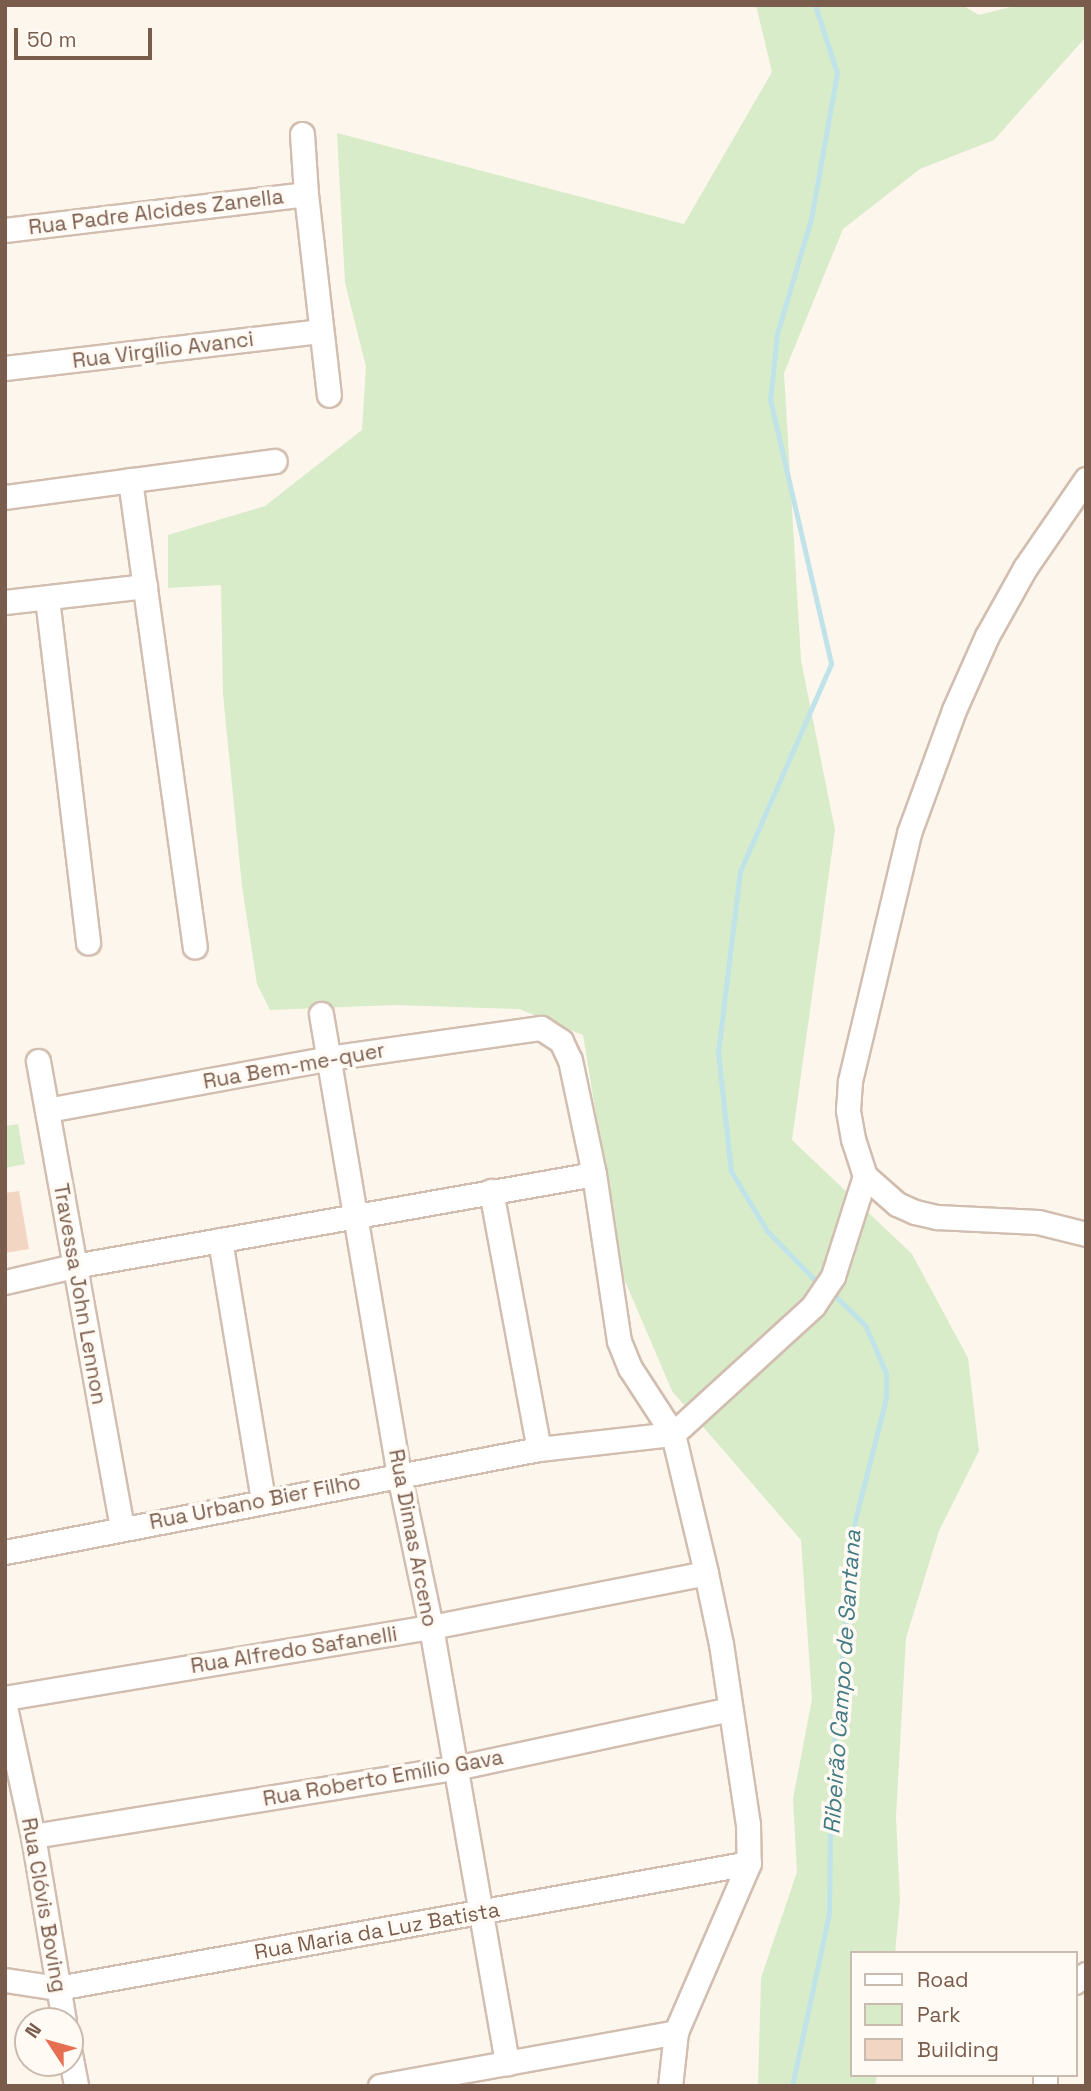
<!DOCTYPE html>
<html>
<head>
<meta charset="utf-8">
<style>
  body { margin:0 }
  #map { position:relative; width:1091px; height:2091px; overflow:hidden; background:#fdf6ec; font-family:"Space Grotesk",sans-serif }
  div>[style] { position:absolute }
  .green>* { inset:0; background:#d8ecc9 }
  .stream>* { height:5px; margin:-2.5px; padding:0 2.5px; transform-origin:2.5px; border-radius:2.5px; background:#bfe3e8 }
  .building>* { inset:0; background:#f3d5c3 }
  .roads { filter:drop-shadow(2px 0 #d1beb0) drop-shadow(-2px 0 #d1beb0) drop-shadow(0 2px #d1beb0) drop-shadow(0 -2px #d1beb0) }
  .minor>* { height:23px; margin:-11.5px; padding:0 11.5px; transform-origin:11.5px; border-radius:11.5px; background:#fff }
  span { translate:-50% -50%; white-space:nowrap; text-align:center; line-height:1.15; -webkit-text-stroke:7px #fffaf3; paint-order:stroke }
  .street-label { font-size:21px; color:#7a5c4d }
  .water-label { font-size:23px; color:#437c86; font-style:italic }
  .frame { position:absolute; inset:0; border:7px solid #7a5c4d; pointer-events:none }
  .legend { position:absolute; left:850px; top:1951px; width:228px; height:126px; box-sizing:border-box; background:#fffaf3; border:2px solid #cabbb1; margin:0; padding:9px 12px; list-style:none; font-size:21px; color:#7a5c4d }
  .legend li { display:flex; align-items:center; gap:14px; height:35px }
  .legend b { width:35px; border:2px solid #cabbb1 }
  .north { position:absolute; left:14px; top:2007px; width:70px; height:70px; box-sizing:border-box; background:#fffaf3; border:2px solid #cabbb1; border-radius:50%; rotate:306deg; font-size:19px; font-weight:700; line-height:28px; text-align:center; color:#7a5c4d }
  .north::after { content:''; display:block; margin:auto; width:24px; height:32px; background:#e76f51; clip-path:polygon(50% 0,100% 100%,50% 72%,0 100%) }
  .scale { position:absolute; left:14px; top:28px; width:138px; height:32px; box-sizing:border-box; border:4px solid #7a5c4d; border-top:0; padding-left:9px; font-size:21px; line-height:24px; white-space:nowrap; color:#7a5c4d; -webkit-text-stroke:5px #fffaf3; paint-order:stroke }
</style>
</head>
<body>
<div id="map">
  <div class="green">
    <i style="clip-path:polygon(756px 5px,962px 5px,979px 15px,1018px 5px,1086px 5px,1085px 38px,994px 140px,920px 169px,843px 229px,784px 373px,801px 660px,835px 830px,792px 1140px,912px 1254px,968px 1358px,979px 1451px,939px 1531px,906px 1638px,896px 1817px,900px 1901px,895px 1953px,851px 1953px,851px 2075px,877px 2075px,875px 2086px,758px 2086px,761px 1978px,797px 1872px,793px 1799px,812px 1699px,801px 1540px,672px 1391px,622px 1274px,583px 1035px,519px 1009px,394px 1005px,270px 1010px,257px 984px,242px 886px,223px 694px,221px 585px,168px 588px,168px 535px,265px 506px,362px 430px,366px 367px,345px 283px,337px 133px,684px 224px,772px 72px)"></i>
    <i style="clip-path:polygon(18px 1124px,25px 1164px,5px 1168px,5px 1126px)"></i>
  </div>
  <div class="stream">
    <i style="left:815px;top:5px;width:71px;rotate:72.1deg"></i>
    <i style="left:837px;top:73px;width:148px;rotate:100.1deg"></i>
    <i style="left:811px;top:219px;width:120px;rotate:106.5deg"></i>
    <i style="left:777px;top:334px;width:65px;rotate:96.1deg"></i>
    <i style="left:770px;top:399px;width:272px;rotate:77deg"></i>
    <i style="left:831px;top:664px;width:226px;rotate:113.7deg"></i>
    <i style="left:740px;top:871px;width:182px;rotate:96.9deg"></i>
    <i style="left:718px;top:1052px;width:120px;rotate:83.8deg"></i>
    <i style="left:731px;top:1171px;width:70px;rotate:59deg"></i>
    <i style="left:767px;top:1231px;width:70px;rotate:45.6deg"></i>
    <i style="left:792px;top:2086px;width:177px;rotate:-77.9deg"></i>
    <i style="left:829px;top:1913px;width:138px;rotate:-89.2deg"></i>
    <i style="left:831px;top:1775px;width:256px;rotate:-84.6deg"></i>
    <i style="left:855px;top:1520px;width:126px;rotate:-75.7deg"></i>
    <i style="left:886px;top:1398px;width:25px;rotate:-90deg"></i>
    <i style="left:886px;top:1373px;width:52px;rotate:-113.6deg"></i>
    <i style="left:865px;top:1325px;width:43px;rotate:-135.9deg"></i>
  </div>
  <div class="building">
    <i style="clip-path:polygon(19px 1191px,29px 1249px,5px 1253px,5px 1193px)"></i>
  </div>
  <div class="roads">
    <div class="minor">
      <i style="left:302px;top:134px;width:60px;rotate:86.2deg"></i>
      <i style="left:306px;top:194px;width:202px;rotate:83.5deg"></i>
      <i style="left:5px;top:230px;width:303px;rotate:-6.8deg"></i>
      <i style="left:5px;top:368px;width:318px;rotate:-6.7deg"></i>
      <i style="left:130px;top:480px;width:471px;rotate:82.1deg"></i>
      <i style="left:5px;top:497px;width:272px;rotate:-7.6deg"></i>
      <i style="left:47px;top:598px;width:347px;rotate:83.2deg"></i>
      <i style="left:5px;top:602px;width:141px;rotate:-6.5deg"></i>
      <i style="left:321px;top:1014px;width:468px;rotate:80.4deg"></i>
      <i style="left:399px;top:1475px;width:155px;rotate:78.1deg"></i>
      <i style="left:431px;top:1627px;width:443px;rotate:80.1deg"></i>
      <i style="left:38px;top:1061px;width:474px;rotate:79.8deg"></i>
      <i style="left:47px;top:1110px;width:287px;rotate:-10.4deg"></i>
      <i style="left:329px;top:1058px;width:214px;rotate:-8.1deg"></i>
      <i style="left:541px;top:1028px;width:24px;rotate:33deg"></i>
      <i style="left:561px;top:1041px;width:21px;rotate:65deg"></i>
      <i style="left:570px;top:1060px;width:116px;rotate:78.1deg"></i>
      <i style="left:594px;top:1174px;width:169px;rotate:81.5deg"></i>
      <i style="left:619px;top:1341px;width:29px;rotate:68deg"></i>
      <i style="left:630px;top:1368px;width:79px;rotate:56.9deg"></i>
      <i style="left:673px;top:1434px;width:143px;rotate:76.6deg"></i>
      <i style="left:706px;top:1573px;width:73px;rotate:78.1deg"></i>
      <i style="left:721px;top:1644px;width:182px;rotate:81.5deg"></i>
      <i style="left:748px;top:1824px;width:39px;rotate:89deg"></i>
      <i style="left:749px;top:1863px;width:184px;rotate:113.4deg"></i>
      <i style="left:676px;top:2032px;width:54px;rotate:96.3deg"></i>
      <i style="left:865px;top:1176px;width:43px;rotate:41.2deg"></i>
      <i style="left:897px;top:1204px;width:20px;rotate:24deg"></i>
      <i style="left:915px;top:1212px;width:23px;rotate:13deg"></i>
      <i style="left:937px;top:1217px;width:101px;rotate:2.8deg"></i>
      <i style="left:1038px;top:1222px;width:49px;rotate:14deg"></i>
      <i style="left:491px;top:1191px;width:262px;rotate:79.5deg"></i>
      <i style="left:220px;top:1240px;width:264px;rotate:80.6deg"></i>
      <i style="left:5px;top:1282px;width:71px;rotate:-13.1deg"></i>
      <i style="left:74px;top:1266px;width:528px;rotate:-10.03deg"></i>
      <i style="left:673px;top:1434px;width:190px;rotate:-42.4deg"></i>
      <i style="left:813px;top:1306px;width:36px;rotate:-56deg"></i>
      <i style="left:833px;top:1276px;width:105px;rotate:-72.3deg"></i>
      <i style="left:865px;top:1176px;width:39px;rotate:-108deg"></i>
      <i style="left:853px;top:1139px;width:29px;rotate:-100deg"></i>
      <i style="left:848px;top:1110px;width:29px;rotate:-86deg"></i>
      <i style="left:850px;top:1081px;width:255px;rotate:-76.6deg"></i>
      <i style="left:909px;top:833px;width:131px;rotate:-69.9deg"></i>
      <i style="left:954px;top:710px;width:81px;rotate:-66deg"></i>
      <i style="left:987px;top:636px;width:78px;rotate:-60.8deg"></i>
      <i style="left:1025px;top:568px;width:108px;rotate:-55.6deg"></i>
      <i style="left:5px;top:1552px;width:544px;rotate:-10.92deg"></i>
      <i style="left:539px;top:1449px;width:135px;rotate:-6.4deg"></i>
      <i style="left:5px;top:1698px;width:432px;rotate:-9.5deg"></i>
      <i style="left:431px;top:1627px;width:280px;rotate:-11.1deg"></i>
      <i style="left:5px;top:1707px;width:132px;rotate:77.8deg"></i>
      <i style="left:33px;top:1836px;width:188px;rotate:80.5deg"></i>
      <i style="left:33px;top:1836px;width:427px;rotate:-9.2deg"></i>
      <i style="left:455px;top:1768px;width:281px;rotate:-12.1deg"></i>
      <i style="left:5px;top:1980px;width:54px;rotate:8.6deg"></i>
      <i style="left:58px;top:1988px;width:702px;rotate:-10.25deg"></i>
      <i style="left:1075px;top:1982px;width:14px;rotate:-36deg"></i>
      <i style="left:70px;top:2054px;width:33px;rotate:79deg"></i>
      <i style="left:1045px;top:2075px;width:11px;rotate:90deg"></i>
      <i style="left:380px;top:2086px;width:301px;rotate:-10.3deg"></i>
    </div>
  </div>
  <div class="street-label">
    <span style="left:156px;top:212px;rotate:-7deg">Rua Padre Alcides Zanella</span>
    <span style="left:163px;top:350px;rotate:-7deg">Rua Virgílio Avanci</span>
    <span style="left:294px;top:1066px;rotate:-10deg">Rua Bem-me-quer</span>
    <span style="left:80px;top:1294px;rotate:80deg">Travessa John Lennon</span>
    <span style="left:255px;top:1502px;rotate:-11deg">Rua Urbano Bier Filho</span>
    <span style="left:413px;top:1538px;rotate:79deg">Rua Dimas Arceno</span>
    <span style="left:294px;top:1650px;rotate:-9deg">Rua Alfredo Safanelli</span>
    <span style="left:383px;top:1778px;rotate:-10deg">Rua Roberto Emílio Gava</span>
    <span style="left:44px;top:1905px;rotate:80deg">Rua Clóvis Boving</span>
    <span style="left:377px;top:1931px;rotate:-10deg">Rua Maria da Luz Batista</span>
  </div>
  <div class="water-label">
    <span style="left:842px;top:1682px;rotate:-86deg">Ribeirão Campo de Santana</span>
  </div>
  <div class="frame"></div>
  <ul class="legend">
  <li><b style="height:9px;background:#fff"></b>Road</li>
  <li><b style="height:19px;background:#d8ecc9"></b>Park</li>
  <li><b style="height:19px;background:#f3d5c3"></b>Building</li>
  </ul>
  <div class="north">N</div>
  <div class="scale">50 m</div>
</div>
</body>
</html>
